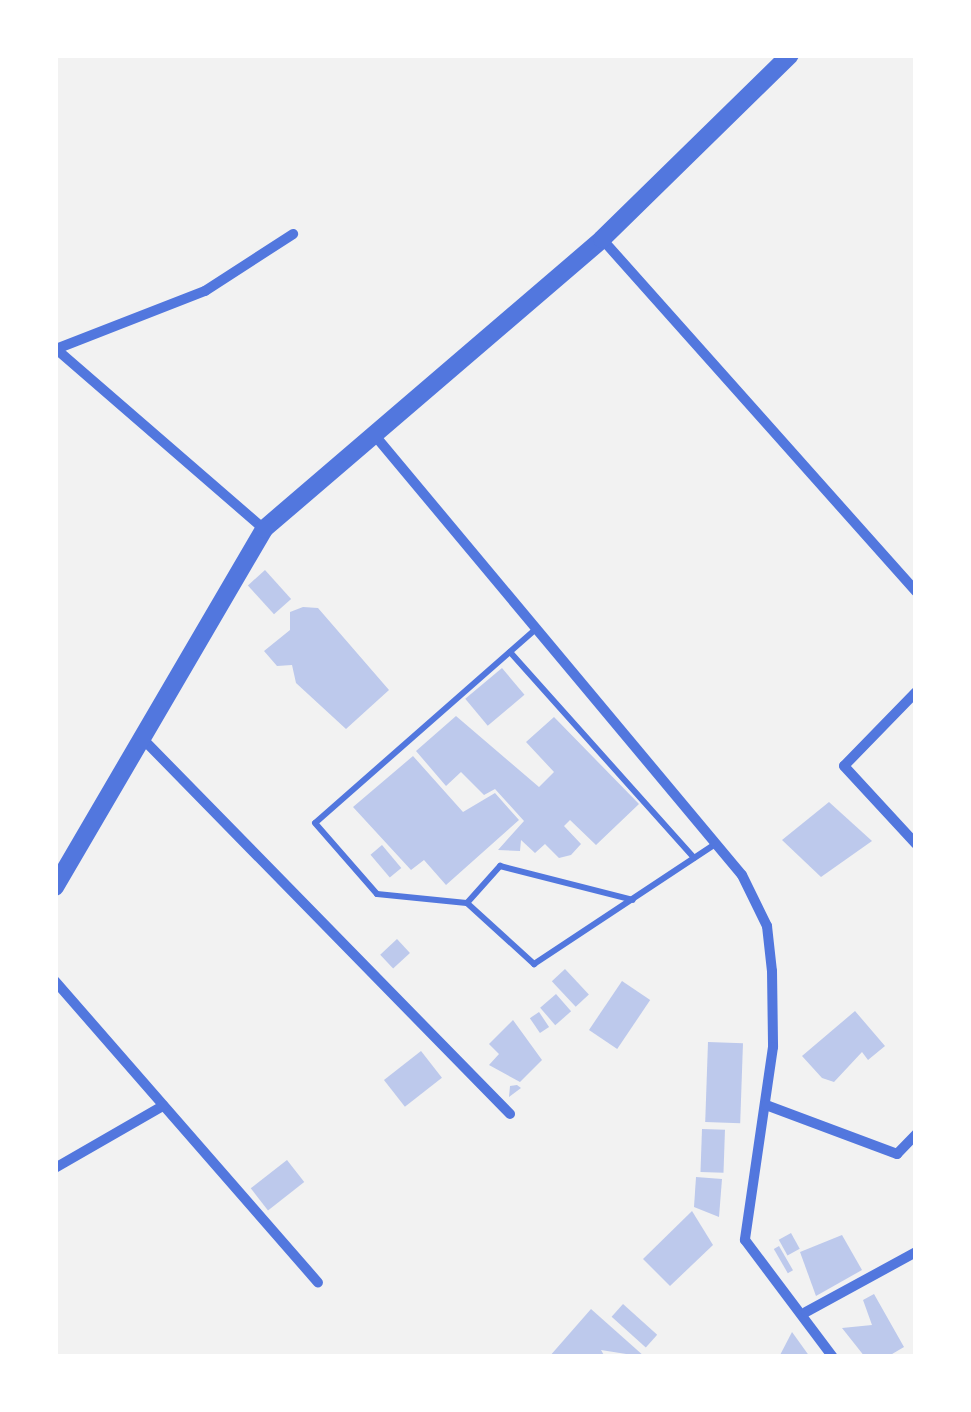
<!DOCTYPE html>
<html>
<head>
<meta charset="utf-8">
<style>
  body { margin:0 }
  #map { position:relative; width:971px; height:1412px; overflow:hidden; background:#f2f2f2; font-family:"Exo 2",sans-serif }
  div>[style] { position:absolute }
  .building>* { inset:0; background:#bdc9ec; transform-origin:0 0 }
  .service>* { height:6px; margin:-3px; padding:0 3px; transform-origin:3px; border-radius:3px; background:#5277de }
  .minor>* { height:10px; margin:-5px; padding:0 5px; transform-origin:5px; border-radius:5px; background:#5277de }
  .tertiary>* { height:18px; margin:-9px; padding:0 9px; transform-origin:9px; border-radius:9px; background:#5277de }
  span { translate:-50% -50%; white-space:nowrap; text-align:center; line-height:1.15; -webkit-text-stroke:8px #fff; paint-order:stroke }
  .frame { position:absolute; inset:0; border:58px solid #fff; pointer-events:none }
</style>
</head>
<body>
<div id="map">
  <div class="building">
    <i style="left:265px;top:570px;width:39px;height:23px;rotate:48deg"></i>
    <i style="clip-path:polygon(303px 607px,318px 608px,389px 690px,346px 729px,296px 683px,292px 665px,277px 666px,264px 651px,290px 630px,290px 612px)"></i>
    <i style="left:502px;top:668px;width:35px;height:48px;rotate:50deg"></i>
    <i style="clip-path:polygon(456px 716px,539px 787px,554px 772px,526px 742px,554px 717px,639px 804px,596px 845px,570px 820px,564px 826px,581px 844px,571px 855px,559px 858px,545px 844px,535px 853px,521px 840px,520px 851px,498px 850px,524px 821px,495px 789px,484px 795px,461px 772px,446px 786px,416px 751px)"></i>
    <i style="clip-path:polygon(413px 756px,463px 812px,495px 793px,519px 820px,446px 885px,424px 860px,411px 870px,353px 807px)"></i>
    <i style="clip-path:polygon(829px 802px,872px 841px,821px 877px,782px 840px)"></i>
    <i style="left:382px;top:845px;width:30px;height:15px;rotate:50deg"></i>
    <i style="left:397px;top:939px;width:19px;height:23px;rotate:47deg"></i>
    <i style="left:565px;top:969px;width:35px;height:18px;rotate:47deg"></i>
    <i style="left:622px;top:981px;width:34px;height:59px;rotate:34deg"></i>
    <i style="left:556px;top:994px;width:23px;height:21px;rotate:49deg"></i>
    <i style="clip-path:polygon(855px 1011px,885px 1046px,868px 1060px,862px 1052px,834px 1082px,822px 1078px,802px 1056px)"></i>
    <i style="left:539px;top:1012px;width:18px;height:11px;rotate:56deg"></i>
    <i style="clip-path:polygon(513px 1020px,542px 1060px,520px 1082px,489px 1065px,499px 1054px,489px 1044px)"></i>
    <i style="left:708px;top:1042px;width:35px;height:80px;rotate:2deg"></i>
    <i style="left:421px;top:1051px;width:34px;height:47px;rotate:52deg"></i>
    <i style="clip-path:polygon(510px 1086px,517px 1085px,521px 1088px,509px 1097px)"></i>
    <i style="left:702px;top:1129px;width:23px;height:43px;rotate:2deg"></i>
    <i style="left:287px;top:1160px;width:28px;height:46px;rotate:52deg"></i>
    <i style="clip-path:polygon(696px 1177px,722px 1179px,719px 1217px,694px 1207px)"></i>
    <i style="clip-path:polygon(692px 1211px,713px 1245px,670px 1286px,643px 1259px)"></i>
    <i style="left:791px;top:1233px;width:18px;height:14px;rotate:61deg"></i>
    <i style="clip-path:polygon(842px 1235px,862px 1270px,816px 1296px,800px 1252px)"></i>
    <i style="left:779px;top:1246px;width:28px;height:6px;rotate:60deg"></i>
    <i style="clip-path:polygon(874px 1294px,904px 1347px,887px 1357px,865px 1357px,842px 1328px,872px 1325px,863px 1300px)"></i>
    <i style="left:623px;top:1304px;width:46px;height:17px;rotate:42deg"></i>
    <i style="clip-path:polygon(591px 1309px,645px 1357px,601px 1350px,605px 1357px,549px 1357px)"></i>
    <i style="clip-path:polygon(792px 1332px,810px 1357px,779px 1357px)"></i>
  </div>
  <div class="service">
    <i style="left:537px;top:628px;width:295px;rotate:138.7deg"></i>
    <i style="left:315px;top:823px;width:94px;rotate:48.9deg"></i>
    <i style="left:377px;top:894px;width:90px;rotate:5.7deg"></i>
    <i style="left:467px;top:903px;width:91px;rotate:42.3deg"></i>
    <i style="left:534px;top:964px;width:219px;rotate:-33.5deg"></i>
    <i style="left:510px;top:652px;width:276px;rotate:48.2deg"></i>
    <i style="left:467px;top:903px;width:50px;rotate:-48.3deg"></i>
    <i style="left:500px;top:866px;width:137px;rotate:14.3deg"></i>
  </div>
  <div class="minor">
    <i style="left:602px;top:239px;width:472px;rotate:48.3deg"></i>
    <i style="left:55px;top:348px;width:276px;rotate:40.9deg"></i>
    <i style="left:56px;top:349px;width:160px;rotate:-21.3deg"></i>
    <i style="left:205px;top:291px;width:105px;rotate:-32.9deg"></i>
    <i style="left:377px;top:438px;width:569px;rotate:50.13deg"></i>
    <i style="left:742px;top:875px;width:57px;rotate:63.9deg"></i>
    <i style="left:767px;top:926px;width:45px;rotate:83.7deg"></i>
    <i style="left:772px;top:971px;width:76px;rotate:89.2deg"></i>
    <i style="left:773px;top:1047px;width:195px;rotate:98.3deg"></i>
    <i style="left:745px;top:1240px;width:146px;rotate:53.1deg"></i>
    <i style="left:916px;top:692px;width:103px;rotate:134.2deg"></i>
    <i style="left:844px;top:766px;width:106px;rotate:47.3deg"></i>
    <i style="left:140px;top:736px;width:529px;rotate:45.61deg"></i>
    <i style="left:55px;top:981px;width:400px;rotate:48.9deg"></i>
    <i style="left:766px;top:1105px;width:140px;rotate:20.5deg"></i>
    <i style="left:897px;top:1154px;width:28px;rotate:-46deg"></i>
    <i style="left:55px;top:1168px;width:125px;rotate:-29.9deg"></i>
    <i style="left:806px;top:1312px;width:125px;rotate:-28.6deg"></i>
  </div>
  <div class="tertiary">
    <i style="left:55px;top:887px;width:415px;rotate:-59.7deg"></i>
    <i style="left:264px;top:529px;width:445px;rotate:-40.6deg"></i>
    <i style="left:602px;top:239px;width:263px;rotate:-44.4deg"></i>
  </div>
  <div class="frame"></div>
</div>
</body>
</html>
